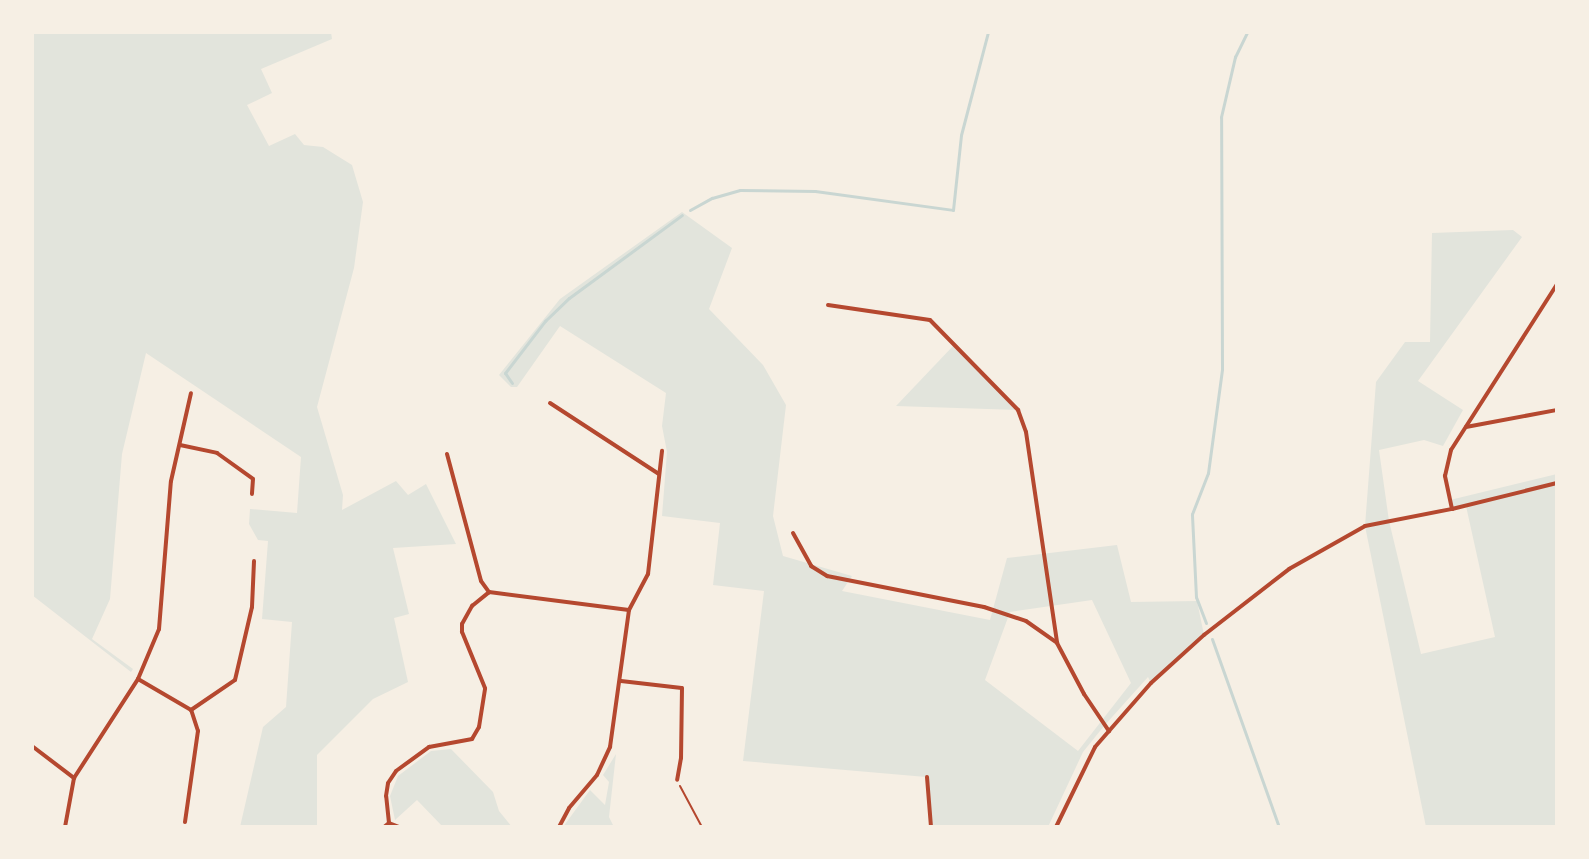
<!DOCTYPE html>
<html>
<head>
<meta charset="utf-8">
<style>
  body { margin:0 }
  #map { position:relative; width:1589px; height:859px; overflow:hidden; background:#f6efe4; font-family:Mulish,sans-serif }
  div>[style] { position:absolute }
  .green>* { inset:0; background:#e2e4dc }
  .stream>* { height:3px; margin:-1.5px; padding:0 1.5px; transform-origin:1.5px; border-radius:1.5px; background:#c9d6d2 }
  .path>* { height:2px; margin:-1px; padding:0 1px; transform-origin:1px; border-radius:1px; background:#b5482f }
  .minor>* { height:4px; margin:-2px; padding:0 2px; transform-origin:2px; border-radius:2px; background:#b5482f }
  span { translate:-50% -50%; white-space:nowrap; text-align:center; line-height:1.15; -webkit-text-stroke:7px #f6efe4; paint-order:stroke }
  .frame { position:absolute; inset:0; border:34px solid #f6efe4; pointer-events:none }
</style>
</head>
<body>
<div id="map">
  <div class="green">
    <i style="clip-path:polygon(32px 32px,331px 32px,332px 39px,261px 69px,272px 93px,247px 105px,269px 146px,295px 134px,304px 145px,323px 147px,352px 165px,363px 202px,354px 268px,317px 407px,343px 495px,342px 510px,396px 481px,408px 495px,426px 484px,456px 544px,393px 548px,409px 614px,394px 618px,408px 682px,373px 699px,317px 755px,317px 827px,240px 827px,263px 727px,286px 707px,292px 622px,262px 619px,268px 541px,258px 540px,249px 524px,250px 509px,297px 513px,301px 457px,146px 353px,122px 454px,110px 599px,92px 639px,133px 669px,131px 672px,32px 595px)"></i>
    <i style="clip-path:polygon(evenodd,682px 212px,732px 248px,709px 309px,763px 365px,786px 405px,773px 516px,783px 556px,852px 576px,842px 591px,990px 620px,1007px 558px,1117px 545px,1131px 602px,1197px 601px,1204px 635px,1151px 683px,1148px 677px,1104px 726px,1083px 752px,1048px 827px,931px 826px,926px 777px,743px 761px,764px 591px,713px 585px,720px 523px,662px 516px,667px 452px,662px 426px,666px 393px,560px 326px,517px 387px,511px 387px,499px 375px,560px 299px,682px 212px,1092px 600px,1131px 683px,1078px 751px,985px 680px,1010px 612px,1092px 600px)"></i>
    <i style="clip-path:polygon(1513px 230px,1522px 237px,1418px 381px,1463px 410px,1443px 446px,1424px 440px,1379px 450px,1389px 521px,1421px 654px,1495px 637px,1466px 506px,1452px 509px,1450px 500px,1557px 474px,1557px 827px,1426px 827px,1365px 526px,1376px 382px,1405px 342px,1430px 342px,1432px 233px)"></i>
    <i style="clip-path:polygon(954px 345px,1018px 410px,896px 406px)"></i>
    <i style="clip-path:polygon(451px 749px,493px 792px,499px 811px,512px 827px,443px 827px,417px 800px,395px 820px,390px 796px,398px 776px,431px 751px)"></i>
    <i style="clip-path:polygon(616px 754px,609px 817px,614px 827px,563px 827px,590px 790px,605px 805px,609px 782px,603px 775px)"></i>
  </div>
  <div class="stream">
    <i style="left:690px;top:210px;width:25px;rotate:-29deg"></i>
    <i style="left:712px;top:198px;width:29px;rotate:-16deg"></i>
    <i style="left:740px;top:190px;width:75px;rotate:0.8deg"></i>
    <i style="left:815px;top:191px;width:139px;rotate:7.8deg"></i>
    <i style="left:953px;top:210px;width:75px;rotate:-83.9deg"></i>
    <i style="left:961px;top:135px;width:106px;rotate:-75.3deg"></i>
    <i style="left:512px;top:383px;width:12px;rotate:-125deg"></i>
    <i style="left:505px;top:373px;width:66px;rotate:-52.4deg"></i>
    <i style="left:545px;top:321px;width:33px;rotate:-44deg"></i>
    <i style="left:569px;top:298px;width:140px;rotate:-36.3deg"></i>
    <i style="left:1206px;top:623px;width:28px;rotate:-111deg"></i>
    <i style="left:1196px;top:597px;width:83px;rotate:-92.8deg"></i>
    <i style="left:1192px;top:514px;width:44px;rotate:-68.7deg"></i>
    <i style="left:1208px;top:473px;width:105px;rotate:-82.3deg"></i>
    <i style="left:1222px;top:369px;width:252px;rotate:-90.2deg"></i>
    <i style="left:1221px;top:117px;width:62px;rotate:-76.9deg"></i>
    <i style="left:1235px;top:57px;width:28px;rotate:-64deg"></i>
    <i style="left:1212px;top:639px;width:200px;rotate:70.4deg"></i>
  </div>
  <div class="path">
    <i style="left:680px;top:786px;width:47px;rotate:61.8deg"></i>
  </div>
  <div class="minor">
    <i style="left:828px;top:305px;width:103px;rotate:8.4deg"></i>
    <i style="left:930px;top:320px;width:126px;rotate:45.6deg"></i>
    <i style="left:1018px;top:410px;width:23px;rotate:70deg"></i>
    <i style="left:1026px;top:432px;width:213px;rotate:81.6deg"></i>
    <i style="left:1057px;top:643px;width:58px;rotate:62.1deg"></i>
    <i style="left:1084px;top:694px;width:45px;rotate:56deg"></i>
    <i style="left:550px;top:403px;width:130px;rotate:33.1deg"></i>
    <i style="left:1466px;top:427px;width:93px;rotate:-10.6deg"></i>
    <i style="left:180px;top:445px;width:38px;rotate:12deg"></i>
    <i style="left:217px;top:453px;width:44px;rotate:35.8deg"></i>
    <i style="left:253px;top:479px;width:15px;rotate:94deg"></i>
    <i style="left:447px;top:454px;width:131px;rotate:75deg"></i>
    <i style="left:481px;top:581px;width:14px;rotate:54deg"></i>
    <i style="left:489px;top:592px;width:141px;rotate:7.3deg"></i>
    <i style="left:1452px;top:509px;width:34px;rotate:-102deg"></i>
    <i style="left:1445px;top:476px;width:27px;rotate:-77deg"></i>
    <i style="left:1451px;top:450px;width:197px;rotate:-57.4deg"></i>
    <i style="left:793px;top:533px;width:38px;rotate:61deg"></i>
    <i style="left:811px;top:566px;width:19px;rotate:32deg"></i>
    <i style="left:827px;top:576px;width:160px;rotate:11.2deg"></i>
    <i style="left:984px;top:607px;width:44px;rotate:18.4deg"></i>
    <i style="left:1026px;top:621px;width:38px;rotate:35deg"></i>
    <i style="left:138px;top:679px;width:61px;rotate:30.3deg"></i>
    <i style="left:191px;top:710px;width:53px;rotate:-34.3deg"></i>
    <i style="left:235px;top:680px;width:75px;rotate:-76.9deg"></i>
    <i style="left:252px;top:607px;width:46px;rotate:-87.5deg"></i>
    <i style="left:621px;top:681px;width:61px;rotate:6.5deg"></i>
    <i style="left:682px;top:688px;width:70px;rotate:90.8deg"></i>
    <i style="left:681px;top:758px;width:22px;rotate:100deg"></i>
    <i style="left:32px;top:746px;width:53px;rotate:37.3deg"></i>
    <i style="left:927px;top:777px;width:50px;rotate:85.4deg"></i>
    <i style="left:185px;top:822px;width:92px;rotate:-81.9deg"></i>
    <i style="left:198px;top:731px;width:22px;rotate:-108deg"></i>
    <i style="left:389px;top:823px;width:27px;rotate:-96deg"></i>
    <i style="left:386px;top:796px;width:13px;rotate:-81deg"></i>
    <i style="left:388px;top:783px;width:14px;rotate:-56deg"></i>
    <i style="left:396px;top:771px;width:41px;rotate:-36deg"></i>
    <i style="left:429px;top:747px;width:44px;rotate:-10.5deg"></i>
    <i style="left:472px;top:739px;width:14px;rotate:-60deg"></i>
    <i style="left:479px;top:727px;width:39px;rotate:-81deg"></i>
    <i style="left:485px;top:688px;width:61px;rotate:-112.3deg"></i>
    <i style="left:462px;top:632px;width:8px;rotate:-90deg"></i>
    <i style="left:462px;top:624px;width:21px;rotate:-61deg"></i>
    <i style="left:472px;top:606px;width:22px;rotate:-39deg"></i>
    <i style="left:65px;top:827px;width:50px;rotate:-79.6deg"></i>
    <i style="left:74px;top:778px;width:118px;rotate:-57.1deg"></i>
    <i style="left:138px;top:679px;width:54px;rotate:-67.2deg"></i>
    <i style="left:159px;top:629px;width:148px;rotate:-85.4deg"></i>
    <i style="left:171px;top:481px;width:90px;rotate:-77.2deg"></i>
    <i style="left:384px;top:827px;width:6px;rotate:-39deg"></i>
    <i style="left:389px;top:823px;width:11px;rotate:22deg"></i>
    <i style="left:559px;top:827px;width:21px;rotate:-62deg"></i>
    <i style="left:569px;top:808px;width:43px;rotate:-49.7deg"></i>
    <i style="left:597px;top:775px;width:31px;rotate:-65deg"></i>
    <i style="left:610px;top:747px;width:138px;rotate:-82.1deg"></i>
    <i style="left:629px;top:610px;width:41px;rotate:-62.2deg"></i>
    <i style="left:648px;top:574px;width:124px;rotate:-83.5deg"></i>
    <i style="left:1056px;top:827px;width:89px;rotate:-64deg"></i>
    <i style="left:1095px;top:747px;width:85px;rotate:-48.8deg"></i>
    <i style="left:1151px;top:683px;width:72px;rotate:-42.2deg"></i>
    <i style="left:1204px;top:635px;width:108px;rotate:-37.8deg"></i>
    <i style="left:1289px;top:569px;width:87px;rotate:-29.5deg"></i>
    <i style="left:1365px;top:526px;width:89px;rotate:-11.1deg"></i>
    <i style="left:1452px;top:509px;width:108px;rotate:-13.9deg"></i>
  </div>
  <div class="frame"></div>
</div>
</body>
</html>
